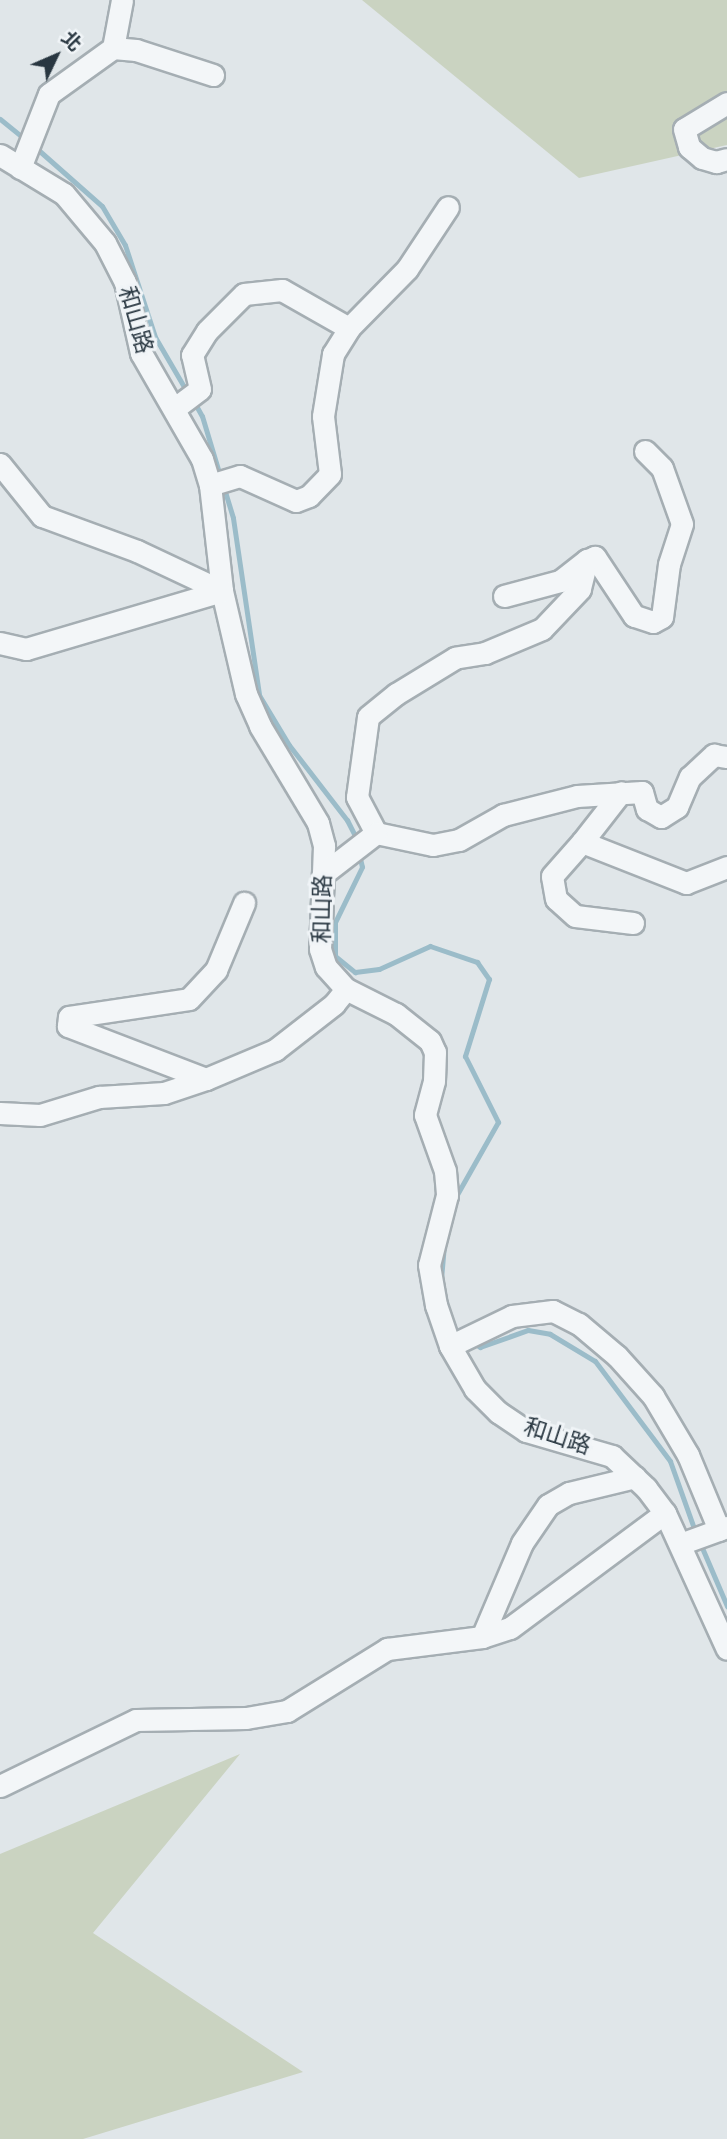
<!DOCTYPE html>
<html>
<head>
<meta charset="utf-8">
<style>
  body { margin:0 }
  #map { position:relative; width:727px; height:2139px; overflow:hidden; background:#e0e6e9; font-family:Roboto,"Noto Sans TC",sans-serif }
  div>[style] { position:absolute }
  .green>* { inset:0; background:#cad3c1 }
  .stream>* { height:5px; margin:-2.5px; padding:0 2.5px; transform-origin:2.5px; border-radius:2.5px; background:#9bbcc9 }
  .roads { filter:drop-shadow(2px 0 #a5aeb3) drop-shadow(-2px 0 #a5aeb3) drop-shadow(0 2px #a5aeb3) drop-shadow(0 -2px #a5aeb3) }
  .minor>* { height:21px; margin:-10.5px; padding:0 10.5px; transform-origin:10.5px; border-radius:10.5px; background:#f3f6f8 }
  span { translate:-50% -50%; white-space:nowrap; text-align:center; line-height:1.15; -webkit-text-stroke:6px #f0f4f7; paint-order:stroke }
  .street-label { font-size:23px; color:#293741 }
  .north { position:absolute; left:21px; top:21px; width:70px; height:70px; -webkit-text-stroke:5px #f0f4f7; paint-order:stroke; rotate:46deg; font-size:19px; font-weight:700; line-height:28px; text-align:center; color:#293741 }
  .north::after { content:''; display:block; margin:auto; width:24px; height:32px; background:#293741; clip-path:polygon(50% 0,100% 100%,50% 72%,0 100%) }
</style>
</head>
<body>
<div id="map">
  <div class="green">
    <i style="clip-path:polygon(362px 0,727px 0,727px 145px,579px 178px)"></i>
    <i style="clip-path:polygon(240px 1754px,93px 1933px,303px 2072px,83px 2139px,0 2139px,0 1854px)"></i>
  </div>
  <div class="stream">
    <i style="left:0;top:119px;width:32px;rotate:39deg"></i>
    <i style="left:35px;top:147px;width:89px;rotate:41.4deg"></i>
    <i style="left:102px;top:206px;width:45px;rotate:59.5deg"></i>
    <i style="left:125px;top:245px;width:97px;rotate:71.9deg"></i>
    <i style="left:155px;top:337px;width:64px;rotate:59.8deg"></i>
    <i style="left:193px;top:400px;width:18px;rotate:61deg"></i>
    <i style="left:202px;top:416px;width:63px;rotate:73.3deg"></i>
    <i style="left:223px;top:485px;width:34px;rotate:73deg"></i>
    <i style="left:233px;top:518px;width:179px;rotate:81.6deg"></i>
    <i style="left:259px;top:695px;width:58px;rotate:59deg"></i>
    <i style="left:289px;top:745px;width:95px;rotate:52.3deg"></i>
    <i style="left:347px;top:820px;width:22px;rotate:63deg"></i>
    <i style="left:359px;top:854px;width:13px;rotate:77deg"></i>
    <i style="left:362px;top:867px;width:61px;rotate:116.1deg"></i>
    <i style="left:335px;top:922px;width:34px;rotate:90deg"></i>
    <i style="left:335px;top:956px;width:26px;rotate:39deg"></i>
    <i style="left:355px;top:972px;width:24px;rotate:-7deg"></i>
    <i style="left:379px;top:969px;width:56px;rotate:-24.3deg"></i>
    <i style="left:430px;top:946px;width:50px;rotate:18.8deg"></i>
    <i style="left:477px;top:962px;width:21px;rotate:55deg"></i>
    <i style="left:489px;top:979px;width:81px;rotate:107.3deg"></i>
    <i style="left:465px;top:1056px;width:74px;rotate:63.4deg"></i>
    <i style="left:498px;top:1122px;width:87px;rotate:119.5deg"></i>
    <i style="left:441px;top:1279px;width:35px;rotate:-85deg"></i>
    <i style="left:471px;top:1341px;width:11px;rotate:34deg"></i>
    <i style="left:480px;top:1347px;width:51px;rotate:-19.5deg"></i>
    <i style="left:528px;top:1330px;width:22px;rotate:10deg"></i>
    <i style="left:550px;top:1334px;width:52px;rotate:31deg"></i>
    <i style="left:595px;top:1361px;width:125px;rotate:53.1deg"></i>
    <i style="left:670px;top:1461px;width:77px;rotate:70.4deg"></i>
    <i style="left:700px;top:1543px;width:69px;rotate:66.8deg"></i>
  </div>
  <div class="roads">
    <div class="minor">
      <i style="left:122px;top:0;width:49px;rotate:100.6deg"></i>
      <i style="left:113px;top:48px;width:23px;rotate:5deg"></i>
      <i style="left:136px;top:50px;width:81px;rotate:18deg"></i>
      <i style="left:727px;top:103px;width:50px;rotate:148.8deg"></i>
      <i style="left:684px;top:129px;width:19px;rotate:74deg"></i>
      <i style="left:689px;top:147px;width:17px;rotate:40deg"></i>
      <i style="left:702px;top:158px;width:15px;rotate:16deg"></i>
      <i style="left:716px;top:162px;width:11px;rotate:-15deg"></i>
      <i style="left:0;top:155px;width:75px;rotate:31.4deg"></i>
      <i style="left:64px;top:194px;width:64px;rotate:50.1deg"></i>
      <i style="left:105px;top:243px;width:44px;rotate:62.9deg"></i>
      <i style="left:125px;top:282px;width:73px;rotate:77.3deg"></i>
      <i style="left:141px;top:353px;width:122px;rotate:60.1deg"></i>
      <i style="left:202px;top:459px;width:27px;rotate:73deg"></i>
      <i style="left:210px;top:485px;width:107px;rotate:83.5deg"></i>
      <i style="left:222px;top:591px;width:106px;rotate:76.9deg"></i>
      <i style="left:246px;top:694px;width:35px;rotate:66deg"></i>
      <i style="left:260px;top:726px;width:113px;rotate:59.1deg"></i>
      <i style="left:318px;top:823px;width:24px;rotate:75deg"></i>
      <i style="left:324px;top:846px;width:103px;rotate:92.2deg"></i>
      <i style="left:320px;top:949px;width:19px;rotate:72deg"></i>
      <i style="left:326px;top:967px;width:30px;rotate:48deg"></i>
      <i style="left:346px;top:989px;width:56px;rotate:26.6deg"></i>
      <i style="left:396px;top:1014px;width:43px;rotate:38.5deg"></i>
      <i style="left:430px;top:1041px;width:12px;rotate:66deg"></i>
      <i style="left:435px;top:1052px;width:29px;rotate:92deg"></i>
      <i style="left:434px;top:1081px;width:35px;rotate:105deg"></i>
      <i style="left:425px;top:1115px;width:59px;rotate:70.3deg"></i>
      <i style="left:445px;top:1171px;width:24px;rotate:85deg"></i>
      <i style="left:447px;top:1195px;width:72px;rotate:104.4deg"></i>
      <i style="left:429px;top:1265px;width:41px;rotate:80.1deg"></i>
      <i style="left:436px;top:1305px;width:43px;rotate:71.1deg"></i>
      <i style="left:450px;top:1346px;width:50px;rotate:59.8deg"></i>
      <i style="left:475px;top:1389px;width:33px;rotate:45deg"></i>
      <i style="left:498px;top:1412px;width:34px;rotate:34deg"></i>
      <i style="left:526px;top:1431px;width:90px;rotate:16.2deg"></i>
      <i style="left:612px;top:1456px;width:47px;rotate:43.3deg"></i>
      <i style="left:646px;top:1488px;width:31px;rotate:53deg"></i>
      <i style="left:665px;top:1513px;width:149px;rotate:65.5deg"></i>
      <i style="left:20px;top:168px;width:79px;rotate:-68.6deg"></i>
      <i style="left:49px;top:94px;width:79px;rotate:-35.7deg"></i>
      <i style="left:175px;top:408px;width:31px;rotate:-37deg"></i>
      <i style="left:200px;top:389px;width:35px;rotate:-103deg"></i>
      <i style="left:192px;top:355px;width:28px;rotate:-58deg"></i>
      <i style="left:207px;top:331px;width:52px;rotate:-45deg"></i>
      <i style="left:244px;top:294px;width:38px;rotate:-6deg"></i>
      <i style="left:282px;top:290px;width:77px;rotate:29.6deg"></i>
      <i style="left:349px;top:328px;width:83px;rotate:-45.5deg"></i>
      <i style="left:407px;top:269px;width:74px;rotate:-56.5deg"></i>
      <i style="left:645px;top:451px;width:24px;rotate:45deg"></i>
      <i style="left:662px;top:468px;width:59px;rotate:70.3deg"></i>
      <i style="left:682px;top:524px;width:42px;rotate:108deg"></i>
      <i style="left:669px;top:564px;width:53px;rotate:97.5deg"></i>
      <i style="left:662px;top:617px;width:10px;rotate:151deg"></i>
      <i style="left:653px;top:622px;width:20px;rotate:-162deg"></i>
      <i style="left:634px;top:616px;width:71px;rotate:-123.5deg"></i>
      <i style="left:595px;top:557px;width:9px;rotate:159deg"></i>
      <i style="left:587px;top:560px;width:30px;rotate:104deg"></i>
      <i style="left:580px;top:589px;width:55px;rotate:133.5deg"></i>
      <i style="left:542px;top:629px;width:62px;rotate:157.2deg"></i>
      <i style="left:485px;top:653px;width:30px;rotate:171deg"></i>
      <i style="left:455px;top:658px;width:69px;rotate:148.6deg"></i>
      <i style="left:396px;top:694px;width:36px;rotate:141deg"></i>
      <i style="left:368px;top:717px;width:81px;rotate:97.8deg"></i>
      <i style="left:357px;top:797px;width:41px;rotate:62.2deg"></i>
      <i style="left:376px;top:833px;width:58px;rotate:11.9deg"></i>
      <i style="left:433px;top:845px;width:26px;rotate:-11deg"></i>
      <i style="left:459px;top:840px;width:51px;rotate:-29.6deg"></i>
      <i style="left:503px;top:815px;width:76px;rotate:-14.4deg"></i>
      <i style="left:577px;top:796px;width:65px;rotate:-3.5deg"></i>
      <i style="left:642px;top:792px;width:18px;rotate:74deg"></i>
      <i style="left:647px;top:809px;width:16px;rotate:30deg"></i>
      <i style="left:661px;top:817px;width:19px;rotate:-32deg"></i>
      <i style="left:677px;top:807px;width:33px;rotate:-67deg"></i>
      <i style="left:690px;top:777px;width:33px;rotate:-43deg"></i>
      <i style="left:714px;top:755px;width:13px;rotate:9deg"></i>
      <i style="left:0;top:464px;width:67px;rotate:51.1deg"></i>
      <i style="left:42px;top:516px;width:101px;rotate:20.2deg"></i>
      <i style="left:137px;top:551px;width:94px;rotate:25.2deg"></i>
      <i style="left:222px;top:591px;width:204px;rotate:163.5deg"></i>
      <i style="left:26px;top:649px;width:27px;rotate:-167deg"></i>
      <i style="left:210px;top:485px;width:31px;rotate:-17deg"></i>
      <i style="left:240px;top:476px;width:61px;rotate:24.1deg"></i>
      <i style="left:296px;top:501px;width:14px;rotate:-21deg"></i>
      <i style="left:309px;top:496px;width:30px;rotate:-46deg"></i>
      <i style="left:330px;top:474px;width:58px;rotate:-96.9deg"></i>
      <i style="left:323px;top:416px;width:63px;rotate:-80.8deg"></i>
      <i style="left:333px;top:354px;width:31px;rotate:-58deg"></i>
      <i style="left:504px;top:596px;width:58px;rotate:-15deg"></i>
      <i style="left:560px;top:581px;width:34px;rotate:-38deg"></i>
      <i style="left:582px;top:842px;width:63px;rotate:-52deg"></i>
      <i style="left:323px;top:874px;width:67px;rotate:-37.7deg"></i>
      <i style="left:633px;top:923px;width:58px;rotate:-173.1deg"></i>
      <i style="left:575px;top:916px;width:25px;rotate:-138deg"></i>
      <i style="left:556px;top:899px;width:23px;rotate:-100deg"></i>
      <i style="left:552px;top:876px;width:45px;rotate:-48.6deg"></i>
      <i style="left:582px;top:842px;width:112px;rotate:21.5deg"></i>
      <i style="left:686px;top:883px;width:44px;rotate:-21.3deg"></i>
      <i style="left:206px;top:1079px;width:148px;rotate:-159deg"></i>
      <i style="left:68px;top:1026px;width:9px;rotate:-84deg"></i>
      <i style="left:69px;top:1017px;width:121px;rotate:-8.5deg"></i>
      <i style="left:189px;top:999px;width:40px;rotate:-47deg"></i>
      <i style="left:216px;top:970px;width:73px;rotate:-67.3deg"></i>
      <i style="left:0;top:1113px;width:40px;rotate:2.9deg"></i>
      <i style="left:40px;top:1115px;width:62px;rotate:-17deg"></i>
      <i style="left:99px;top:1097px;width:65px;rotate:-3.5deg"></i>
      <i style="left:164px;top:1093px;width:44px;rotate:-18.4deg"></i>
      <i style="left:206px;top:1079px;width:75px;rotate:-22.8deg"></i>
      <i style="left:275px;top:1050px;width:75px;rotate:-37.9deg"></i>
      <i style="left:334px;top:1004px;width:19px;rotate:-51deg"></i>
      <i style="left:450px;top:1346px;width:69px;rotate:-25.8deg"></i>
      <i style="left:512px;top:1316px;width:41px;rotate:-7deg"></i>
      <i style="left:553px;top:1311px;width:29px;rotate:27deg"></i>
      <i style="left:579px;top:1324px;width:50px;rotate:40.1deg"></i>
      <i style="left:617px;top:1356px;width:54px;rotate:48deg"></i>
      <i style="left:653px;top:1396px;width:69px;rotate:59.3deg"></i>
      <i style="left:688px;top:1455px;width:81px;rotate:67.5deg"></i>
      <i style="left:680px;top:1544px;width:50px;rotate:-19.9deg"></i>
      <i style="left:482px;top:1637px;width:29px;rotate:-18deg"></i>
      <i style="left:510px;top:1628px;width:193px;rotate:-36.6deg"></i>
      <i style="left:0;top:1786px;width:151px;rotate:-25.9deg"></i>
      <i style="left:136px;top:1720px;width:110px;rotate:-1deg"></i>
      <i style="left:246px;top:1718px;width:42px;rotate:-9.7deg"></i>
      <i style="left:287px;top:1711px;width:118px;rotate:-31.8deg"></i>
      <i style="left:387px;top:1649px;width:96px;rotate:-7.2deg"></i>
      <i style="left:482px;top:1637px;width:102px;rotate:-66.9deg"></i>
      <i style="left:522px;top:1543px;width:46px;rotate:-55.6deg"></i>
      <i style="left:548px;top:1505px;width:24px;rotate:-30deg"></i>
      <i style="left:569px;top:1493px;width:68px;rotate:-13.6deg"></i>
    </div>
  </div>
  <div class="street-label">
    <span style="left:135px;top:320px;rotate:74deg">和山路</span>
    <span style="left:323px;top:909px;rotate:-89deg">和山路</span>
    <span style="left:557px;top:1437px;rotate:18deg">和山路</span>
  </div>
  <div class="north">北</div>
</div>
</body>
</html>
